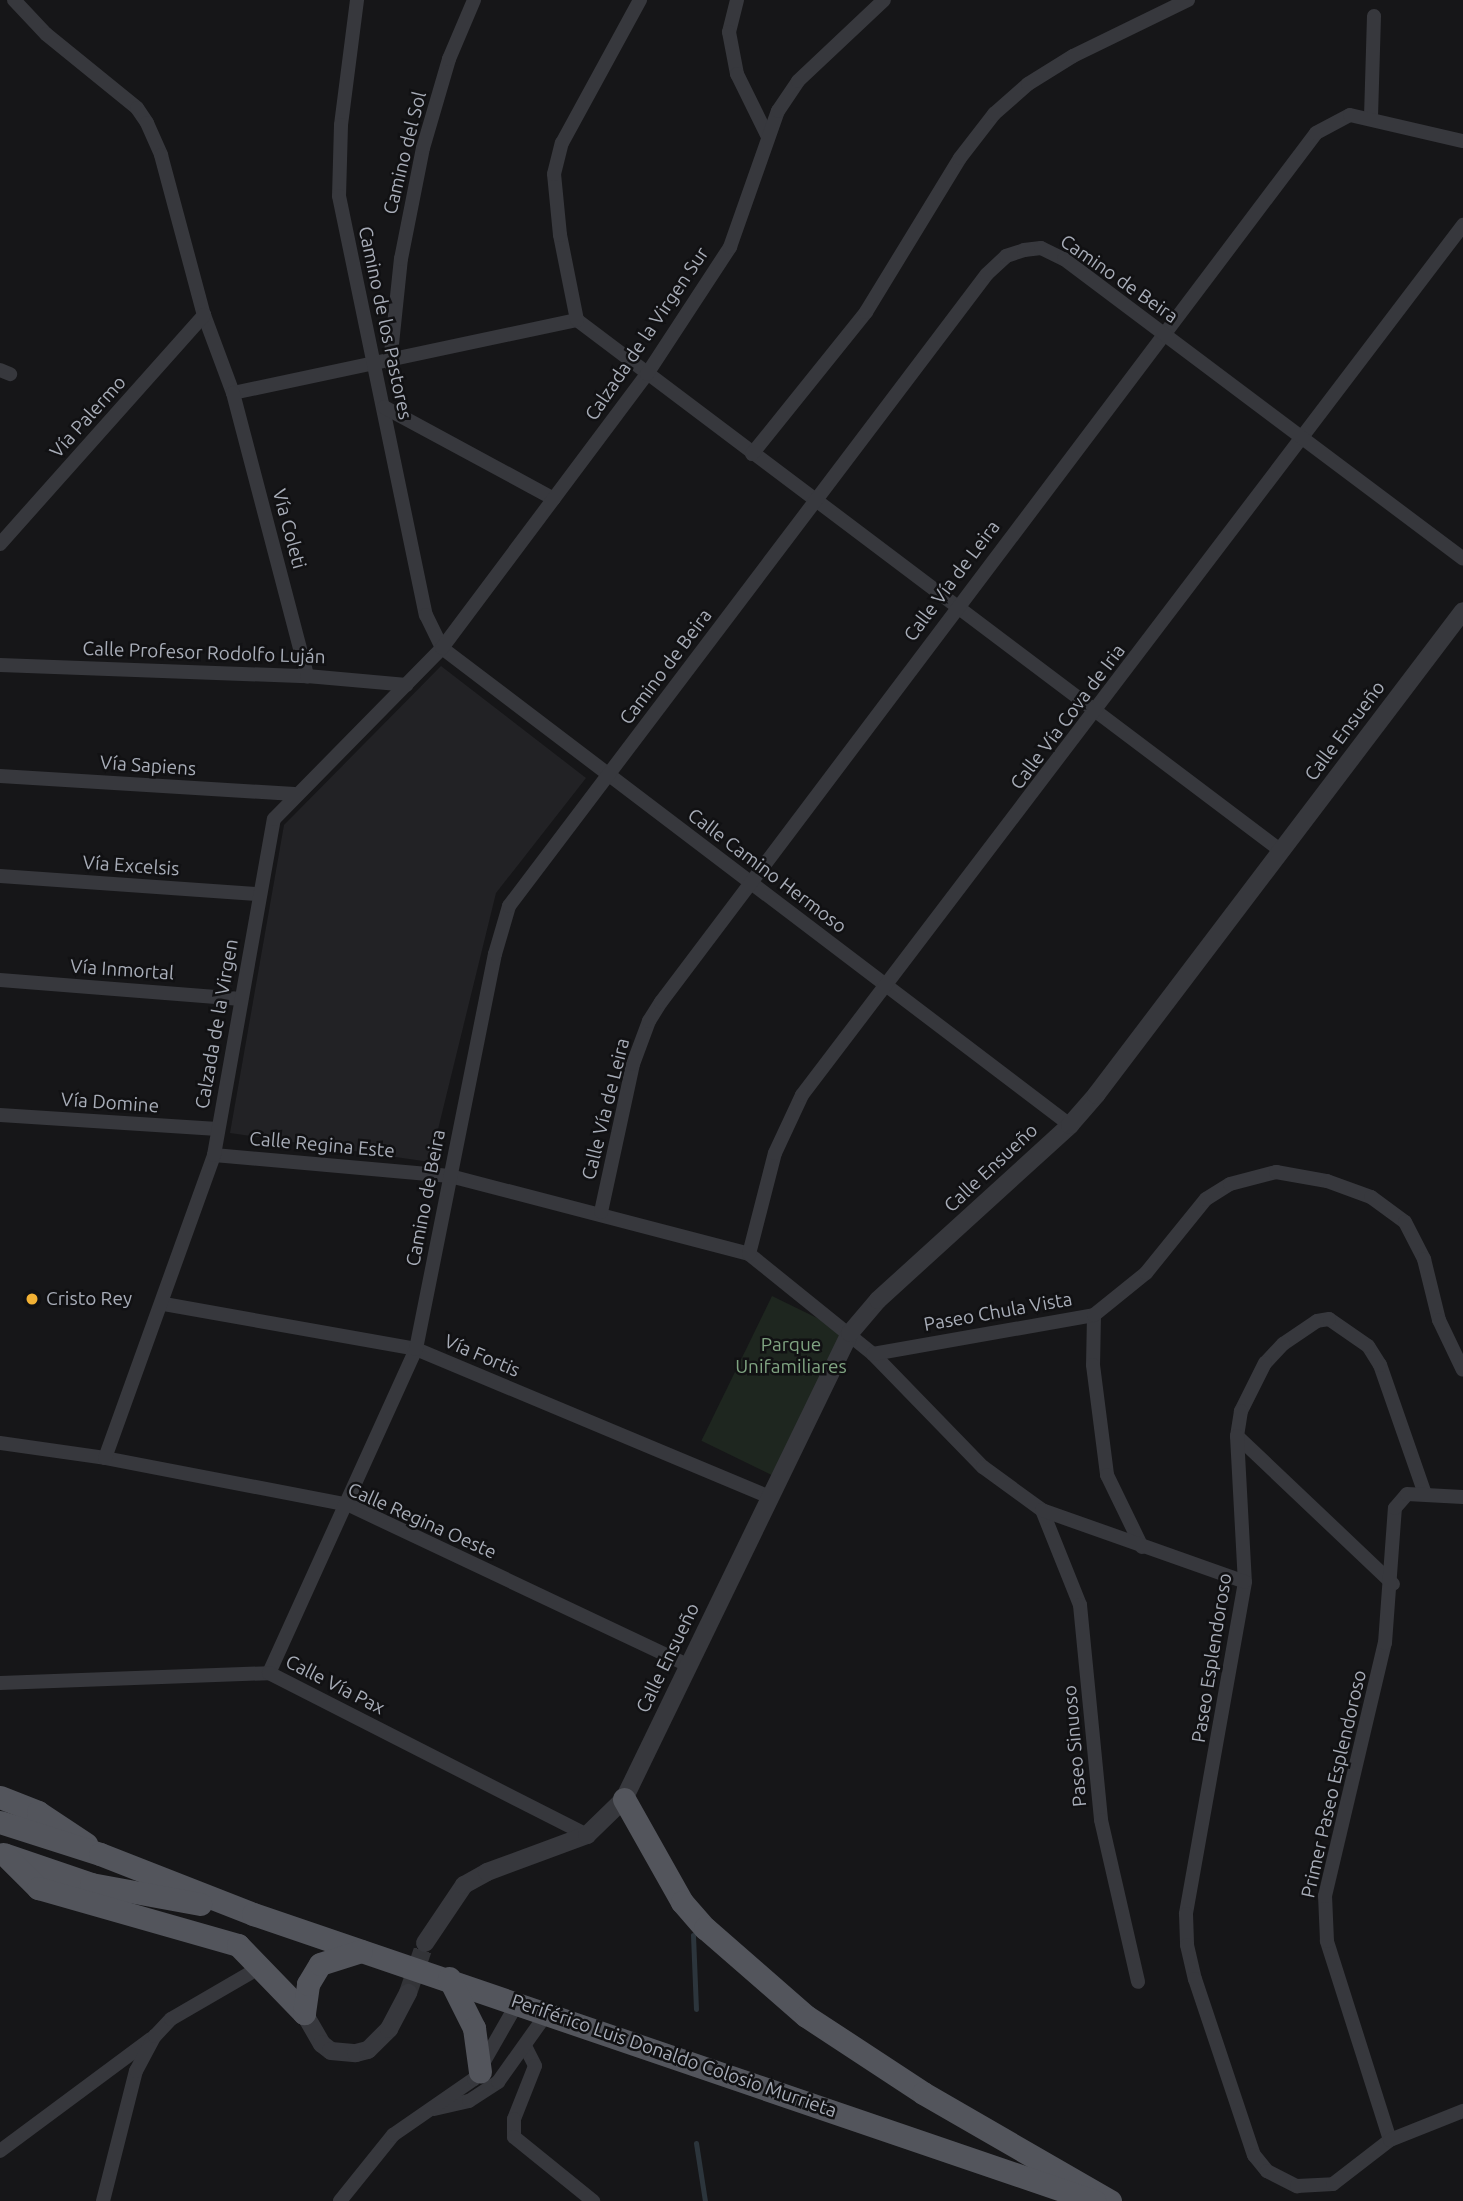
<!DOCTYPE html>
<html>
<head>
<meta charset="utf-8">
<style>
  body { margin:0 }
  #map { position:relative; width:1463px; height:2201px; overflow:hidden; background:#161618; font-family:Ubuntu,sans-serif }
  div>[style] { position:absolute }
  .built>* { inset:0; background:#222225 }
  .green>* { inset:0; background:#1e261f; transform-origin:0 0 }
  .stream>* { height:5px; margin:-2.5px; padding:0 2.5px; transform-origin:2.5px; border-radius:2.5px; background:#2c353c }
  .tertiary-tunnel>* { height:18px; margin-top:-9px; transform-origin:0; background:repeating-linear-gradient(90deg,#333438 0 18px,transparent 0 27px) }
  .minor>* { height:14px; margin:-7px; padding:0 7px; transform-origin:7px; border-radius:7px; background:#37383d }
  .tertiary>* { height:18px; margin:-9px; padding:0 9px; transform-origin:9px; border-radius:9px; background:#37383d }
  .primary>* { height:23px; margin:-11.5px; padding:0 11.5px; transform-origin:11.5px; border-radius:11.5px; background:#53555c }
  .dots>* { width:19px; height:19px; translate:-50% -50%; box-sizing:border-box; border:4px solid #111113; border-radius:50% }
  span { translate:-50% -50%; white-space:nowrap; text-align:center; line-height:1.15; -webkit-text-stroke:5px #111113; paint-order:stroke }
  .street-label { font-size:19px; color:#a8adb8 }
  .poi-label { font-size:19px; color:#a8adb8 }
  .left { translate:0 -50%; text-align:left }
  .park-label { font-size:19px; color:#7fa381 }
</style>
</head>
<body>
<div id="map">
  <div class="built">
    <i style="clip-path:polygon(441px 666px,586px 778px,496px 893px,430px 1162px,230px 1133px,284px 825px)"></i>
  </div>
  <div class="green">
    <i style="left:772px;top:1296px;width:86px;height:161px;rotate:26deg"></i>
  </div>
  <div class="stream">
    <i style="left:693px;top:1935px;width:74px;rotate:87.7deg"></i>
    <i style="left:696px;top:2143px;width:59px;rotate:81.2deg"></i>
  </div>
  <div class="tertiary-tunnel">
    <i style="left:408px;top:1993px;width:53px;rotate:-71.2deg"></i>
  </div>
  <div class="minor">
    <i style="left:14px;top:0;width:47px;rotate:46.7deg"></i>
    <i style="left:46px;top:34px;width:117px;rotate:39.1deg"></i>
    <i style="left:137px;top:108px;width:18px;rotate:56deg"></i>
    <i style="left:147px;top:123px;width:35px;rotate:66deg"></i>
    <i style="left:161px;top:155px;width:166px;rotate:75deg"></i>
    <i style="left:204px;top:315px;width:83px;rotate:69.6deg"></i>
    <i style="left:233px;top:393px;width:352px;rotate:-12deg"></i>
    <i style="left:577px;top:320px;width:880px;rotate:37.01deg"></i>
    <i style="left:357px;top:0;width:126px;rotate:97.3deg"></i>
    <i style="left:341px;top:125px;width:71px;rotate:91.6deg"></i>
    <i style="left:339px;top:196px;width:428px;rotate:78.3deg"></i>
    <i style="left:426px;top:615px;width:37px;rotate:64deg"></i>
    <i style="left:442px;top:648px;width:789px;rotate:37.22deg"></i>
    <i style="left:737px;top:0;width:33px;rotate:104deg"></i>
    <i style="left:729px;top:32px;width:43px;rotate:79.2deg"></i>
    <i style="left:737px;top:74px;width:68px;rotate:63.8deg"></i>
    <i style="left:1371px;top:117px;width:101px;rotate:-88.3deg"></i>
    <i style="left:577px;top:320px;width:87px;rotate:-101.3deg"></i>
    <i style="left:560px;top:235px;width:61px;rotate:-95.6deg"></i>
    <i style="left:554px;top:174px;width:32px;rotate:-76deg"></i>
    <i style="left:562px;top:143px;width:163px;rotate:-61.4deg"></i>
    <i style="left:390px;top:363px;width:105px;rotate:-84deg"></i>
    <i style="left:401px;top:259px;width:113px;rotate:-78.8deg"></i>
    <i style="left:423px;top:148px;width:93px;rotate:-73.7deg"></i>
    <i style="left:449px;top:59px;width:64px;rotate:-67deg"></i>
    <i style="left:0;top:370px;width:11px;rotate:22deg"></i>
    <i style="left:233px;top:393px;width:293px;rotate:75.3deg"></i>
    <i style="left:384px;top:407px;width:193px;rotate:28.4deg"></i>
    <i style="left:752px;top:454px;width:182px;rotate:-51.2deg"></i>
    <i style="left:866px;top:312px;width:180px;rotate:-58.6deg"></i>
    <i style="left:960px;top:158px;width:56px;rotate:-52.3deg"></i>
    <i style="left:994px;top:114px;width:45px;rotate:-41.4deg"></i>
    <i style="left:1028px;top:84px;width:53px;rotate:-31.9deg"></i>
    <i style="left:1073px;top:56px;width:128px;rotate:-26deg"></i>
    <i style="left:0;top:544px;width:307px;rotate:-48.3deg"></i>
    <i style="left:0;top:665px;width:307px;rotate:2.1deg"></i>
    <i style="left:307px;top:676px;width:100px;rotate:5.1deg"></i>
    <i style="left:0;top:776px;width:295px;rotate:3.5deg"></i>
    <i style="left:0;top:876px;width:260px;rotate:4deg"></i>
    <i style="left:0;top:980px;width:242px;rotate:4.5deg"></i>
    <i style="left:0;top:1115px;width:218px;rotate:3.7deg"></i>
    <i style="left:214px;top:1155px;width:237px;rotate:5.1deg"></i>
    <i style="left:450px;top:1176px;width:309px;rotate:14.6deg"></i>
    <i style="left:749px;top:1254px;width:159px;rotate:38.9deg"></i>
    <i style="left:873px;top:1354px;width:158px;rotate:45.8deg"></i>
    <i style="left:983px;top:1467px;width:73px;rotate:36.1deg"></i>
    <i style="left:1042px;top:1510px;width:102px;rotate:68.2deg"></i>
    <i style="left:1080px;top:1605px;width:216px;rotate:84.4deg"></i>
    <i style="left:1101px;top:1820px;width:166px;rotate:77.1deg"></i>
    <i style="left:601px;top:1212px;width:151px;rotate:-77.8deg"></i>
    <i style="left:633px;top:1064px;width:46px;rotate:-69.6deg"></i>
    <i style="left:649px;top:1021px;width:22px;rotate:-58deg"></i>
    <i style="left:661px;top:1002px;width:1088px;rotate:-52.99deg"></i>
    <i style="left:1316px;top:133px;width:38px;rotate:-28deg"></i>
    <i style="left:1350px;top:115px;width:116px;rotate:13deg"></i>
    <i style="left:749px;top:1254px;width:104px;rotate:-75.6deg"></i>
    <i style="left:775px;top:1153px;width:64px;rotate:-65deg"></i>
    <i style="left:802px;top:1095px;width:1093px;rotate:-52.77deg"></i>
    <i style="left:164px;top:1304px;width:256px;rotate:10.1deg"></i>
    <i style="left:416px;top:1349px;width:384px;rotate:22.7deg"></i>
    <i style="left:1094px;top:1315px;width:50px;rotate:91.1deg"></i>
    <i style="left:1093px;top:1365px;width:111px;rotate:82.7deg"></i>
    <i style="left:1107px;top:1475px;width:80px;rotate:64.1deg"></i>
    <i style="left:873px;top:1354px;width:224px;rotate:-10deg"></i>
    <i style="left:1094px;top:1315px;width:67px;rotate:-38.9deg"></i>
    <i style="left:1146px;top:1273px;width:95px;rotate:-51deg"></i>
    <i style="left:1206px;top:1199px;width:28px;rotate:-32deg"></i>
    <i style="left:1230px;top:1184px;width:48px;rotate:-14.6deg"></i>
    <i style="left:1276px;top:1172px;width:52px;rotate:10deg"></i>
    <i style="left:1327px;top:1181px;width:47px;rotate:20deg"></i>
    <i style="left:1371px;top:1197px;width:42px;rotate:36.3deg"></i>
    <i style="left:1405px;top:1222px;width:42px;rotate:62.8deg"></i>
    <i style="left:1424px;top:1259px;width:63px;rotate:76.2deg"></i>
    <i style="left:1439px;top:1320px;width:55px;rotate:64.4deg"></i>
    <i style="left:1237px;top:1436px;width:215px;rotate:43.5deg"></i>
    <i style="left:0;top:1443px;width:106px;rotate:8.1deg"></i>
    <i style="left:105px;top:1458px;width:248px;rotate:10.9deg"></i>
    <i style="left:349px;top:1505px;width:375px;rotate:25.3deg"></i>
    <i style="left:105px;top:1458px;width:322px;rotate:-70.2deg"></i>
    <i style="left:214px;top:1155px;width:341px;rotate:-79.9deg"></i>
    <i style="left:274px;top:819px;width:240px;rotate:-45.5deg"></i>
    <i style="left:442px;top:648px;width:342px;rotate:-53.2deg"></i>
    <i style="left:647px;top:374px;width:152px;rotate:-56.8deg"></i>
    <i style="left:730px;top:247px;width:144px;rotate:-70.6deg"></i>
    <i style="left:778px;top:111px;width:36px;rotate:-56deg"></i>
    <i style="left:798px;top:81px;width:118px;rotate:-43.3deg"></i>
    <i style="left:1425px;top:1494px;width:137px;rotate:-109.2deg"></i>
    <i style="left:1380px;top:1365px;width:22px;rotate:-122deg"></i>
    <i style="left:1368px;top:1346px;width:47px;rotate:-145.3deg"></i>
    <i style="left:1329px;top:1319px;width:12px;rotate:171deg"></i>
    <i style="left:1317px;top:1321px;width:41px;rotate:145.9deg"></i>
    <i style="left:1283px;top:1344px;width:26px;rotate:133deg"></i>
    <i style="left:1265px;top:1363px;width:54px;rotate:116.6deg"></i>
    <i style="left:1241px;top:1411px;width:25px;rotate:99deg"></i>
    <i style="left:1237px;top:1436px;width:146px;rotate:86.9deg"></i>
    <i style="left:1245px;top:1582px;width:337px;rotate:100.1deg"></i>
    <i style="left:1186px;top:1914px;width:31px;rotate:88deg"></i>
    <i style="left:1187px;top:1945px;width:35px;rotate:77deg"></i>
    <i style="left:1195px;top:1979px;width:186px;rotate:71.5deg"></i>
    <i style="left:1254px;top:2155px;width:21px;rotate:51deg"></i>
    <i style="left:1267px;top:2171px;width:34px;rotate:27deg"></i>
    <i style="left:1297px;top:2186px;width:36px;rotate:-3deg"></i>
    <i style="left:1333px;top:2184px;width:72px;rotate:-37.7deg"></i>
    <i style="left:1390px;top:2140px;width:209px;rotate:-107.6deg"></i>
    <i style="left:1327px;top:1941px;width:45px;rotate:-92.5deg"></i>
    <i style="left:1325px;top:1896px;width:260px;rotate:-76.7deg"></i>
    <i style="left:1385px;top:1643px;width:135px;rotate:-85.8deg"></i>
    <i style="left:1395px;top:1508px;width:18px;rotate:-49deg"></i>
    <i style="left:1407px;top:1494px;width:56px;rotate:3.1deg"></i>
    <i style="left:1042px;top:1510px;width:215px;rotate:19.5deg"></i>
    <i style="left:269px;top:1673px;width:356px;rotate:-65.6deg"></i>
    <i style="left:416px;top:1349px;width:403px;rotate:-78.7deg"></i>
    <i style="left:495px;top:954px;width:50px;rotate:-73.7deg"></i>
    <i style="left:509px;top:906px;width:792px;rotate:-52.9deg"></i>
    <i style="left:987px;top:274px;width:26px;rotate:-43deg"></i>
    <i style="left:1006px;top:256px;width:19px;rotate:-18deg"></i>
    <i style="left:1024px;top:250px;width:17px;rotate:-7deg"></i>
    <i style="left:1041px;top:248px;width:25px;rotate:26deg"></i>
    <i style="left:1064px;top:259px;width:499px;rotate:36.9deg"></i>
    <i style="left:0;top:1683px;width:269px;rotate:-2.1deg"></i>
    <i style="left:269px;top:1673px;width:357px;rotate:27deg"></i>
    <i style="left:525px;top:2046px;width:22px;rotate:63deg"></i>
    <i style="left:535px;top:2066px;width:57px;rotate:111.6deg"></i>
    <i style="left:514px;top:2119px;width:18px;rotate:90deg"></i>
    <i style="left:514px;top:2137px;width:102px;rotate:39deg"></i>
    <i style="left:434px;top:2109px;width:36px;rotate:-13deg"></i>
    <i style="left:469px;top:2101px;width:35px;rotate:-33deg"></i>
    <i style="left:498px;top:2082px;width:86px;rotate:-54.5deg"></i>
    <i style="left:1390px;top:2140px;width:79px;rotate:-21.7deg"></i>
    <i style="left:0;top:2151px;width:188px;rotate:-36.6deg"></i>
    <i style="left:103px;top:2201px;width:134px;rotate:-75.8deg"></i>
    <i style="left:136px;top:2071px;width:40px;rotate:-62deg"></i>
    <i style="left:155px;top:2036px;width:23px;rotate:-47deg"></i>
    <i style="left:171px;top:2019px;width:105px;rotate:-30.2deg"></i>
    <i style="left:340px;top:2201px;width:85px;rotate:-51.2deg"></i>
    <i style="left:393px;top:2135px;width:98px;rotate:-34.7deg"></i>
    <i style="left:474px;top:2079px;width:89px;rotate:-60.3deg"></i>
  </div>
  <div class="tertiary">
    <i style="left:425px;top:1943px;width:70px;rotate:-56.1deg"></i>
    <i style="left:464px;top:1885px;width:26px;rotate:-29deg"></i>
    <i style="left:487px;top:1872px;width:107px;rotate:-20.3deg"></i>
    <i style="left:587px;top:1835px;width:52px;rotate:-44.2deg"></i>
    <i style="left:624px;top:1799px;width:518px;rotate:-64.13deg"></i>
    <i style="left:850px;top:1333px;width:43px;rotate:-49.7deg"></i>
    <i style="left:878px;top:1300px;width:260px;rotate:-42.3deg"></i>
    <i style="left:1070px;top:1125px;width:40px;rotate:-49deg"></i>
    <i style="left:1096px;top:1095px;width:607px;rotate:-52.83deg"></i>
    <i style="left:304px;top:2013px;width:36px;rotate:60deg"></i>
    <i style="left:322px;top:2044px;width:11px;rotate:38deg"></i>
    <i style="left:331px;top:2051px;width:25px;rotate:5deg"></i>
    <i style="left:356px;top:2053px;width:12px;rotate:-14deg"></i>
    <i style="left:368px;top:2050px;width:30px;rotate:-45deg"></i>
    <i style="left:389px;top:2029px;width:41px;rotate:-62.2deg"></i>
  </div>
  <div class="primary">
    <i style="left:0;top:1797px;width:41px;rotate:21.5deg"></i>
    <i style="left:38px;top:1812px;width:58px;rotate:33.7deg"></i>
    <i style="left:624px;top:1799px;width:118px;rotate:60.6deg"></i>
    <i style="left:682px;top:1902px;width:35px;rotate:49deg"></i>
    <i style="left:705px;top:1928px;width:134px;rotate:41.1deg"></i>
    <i style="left:806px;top:2016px;width:140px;rotate:33.3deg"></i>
    <i style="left:923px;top:2093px;width:216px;rotate:30deg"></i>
    <i style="left:0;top:1822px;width:105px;rotate:17.7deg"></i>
    <i style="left:100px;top:1854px;width:164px;rotate:21.4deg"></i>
    <i style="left:253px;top:1914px;width:889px;rotate:18.84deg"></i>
    <i style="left:3px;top:1854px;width:93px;rotate:18.8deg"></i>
    <i style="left:91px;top:1884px;width:111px;rotate:10.4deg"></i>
    <i style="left:5px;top:1855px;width:47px;rotate:45deg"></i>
    <i style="left:38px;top:1888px;width:208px;rotate:15.9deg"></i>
    <i style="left:238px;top:1945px;width:95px;rotate:45.9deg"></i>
    <i style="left:449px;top:1978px;width:56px;rotate:63.4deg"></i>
    <i style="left:474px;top:2028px;width:44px;rotate:82.2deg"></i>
    <i style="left:304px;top:2013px;width:29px;rotate:-82deg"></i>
    <i style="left:308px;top:1984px;width:23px;rotate:-59deg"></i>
    <i style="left:320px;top:1964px;width:43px;rotate:-17.6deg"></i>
  </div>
  <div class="dots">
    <i style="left:32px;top:1299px;background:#f2b134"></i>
  </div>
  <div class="street-label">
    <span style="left:405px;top:153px;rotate:-76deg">Camino del Sol</span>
    <span style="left:1119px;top:279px;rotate:35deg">Camino de Beira</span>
    <span style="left:385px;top:323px;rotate:78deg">Camino de los Pastores</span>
    <span style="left:647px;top:334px;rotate:-56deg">Calzada de la Virgen Sur</span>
    <span style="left:88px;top:417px;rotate:-48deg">Vía Palermo</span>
    <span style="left:289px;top:529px;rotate:75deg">Vía Coleti</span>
    <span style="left:952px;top:581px;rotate:-53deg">Calle Vía de Leira</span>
    <span style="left:204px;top:653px;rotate:2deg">Calle Profesor Rodolfo Luján</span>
    <span style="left:666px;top:667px;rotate:-53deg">Camino de Beira</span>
    <span style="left:1068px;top:717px;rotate:-53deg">Calle Vía Cova de Iria</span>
    <span style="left:1345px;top:731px;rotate:-53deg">Calle Ensueño</span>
    <span style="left:148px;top:766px;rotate:4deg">Vía Sapiens</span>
    <span style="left:131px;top:866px;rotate:4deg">Vía Excelsis</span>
    <span style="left:767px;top:871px;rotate:37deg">Calle Camino Hermoso</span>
    <span style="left:122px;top:970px;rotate:4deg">Vía Inmortal</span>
    <span style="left:217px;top:1024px;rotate:-80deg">Calzada de la Virgen</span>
    <span style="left:110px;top:1103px;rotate:4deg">Vía Domine</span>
    <span style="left:606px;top:1109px;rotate:-76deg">Calle Vía de Leira</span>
    <span style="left:322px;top:1145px;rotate:5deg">Calle Regina Este</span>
    <span style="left:991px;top:1168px;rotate:-43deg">Calle Ensueño</span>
    <span style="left:426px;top:1198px;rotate:-79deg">Camino de Beira</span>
    <span style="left:998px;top:1312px;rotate:-10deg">Paseo Chula Vista</span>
    <span style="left:482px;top:1356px;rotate:23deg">Vía Fortis</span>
    <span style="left:422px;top:1521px;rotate:24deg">Calle Regina Oeste</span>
    <span style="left:668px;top:1658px;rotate:-64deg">Calle Ensueño</span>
    <span style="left:1212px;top:1658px;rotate:-81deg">Paseo Esplendoroso</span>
    <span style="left:335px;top:1685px;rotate:27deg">Calle Vía Pax</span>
    <span style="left:1075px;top:1746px;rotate:-95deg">Paseo Sinuoso</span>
    <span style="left:1334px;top:1784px;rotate:-77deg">Primer Paseo Esplendoroso</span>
    <span style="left:674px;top:2056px;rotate:19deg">Periférico Luis Donaldo Colosio Murrieta</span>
  </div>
  <div class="poi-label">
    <span class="left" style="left:46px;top:1299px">Cristo Rey</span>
  </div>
  <div class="park-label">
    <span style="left:791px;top:1356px">Parque<br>Unifamiliares</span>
  </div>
</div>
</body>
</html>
